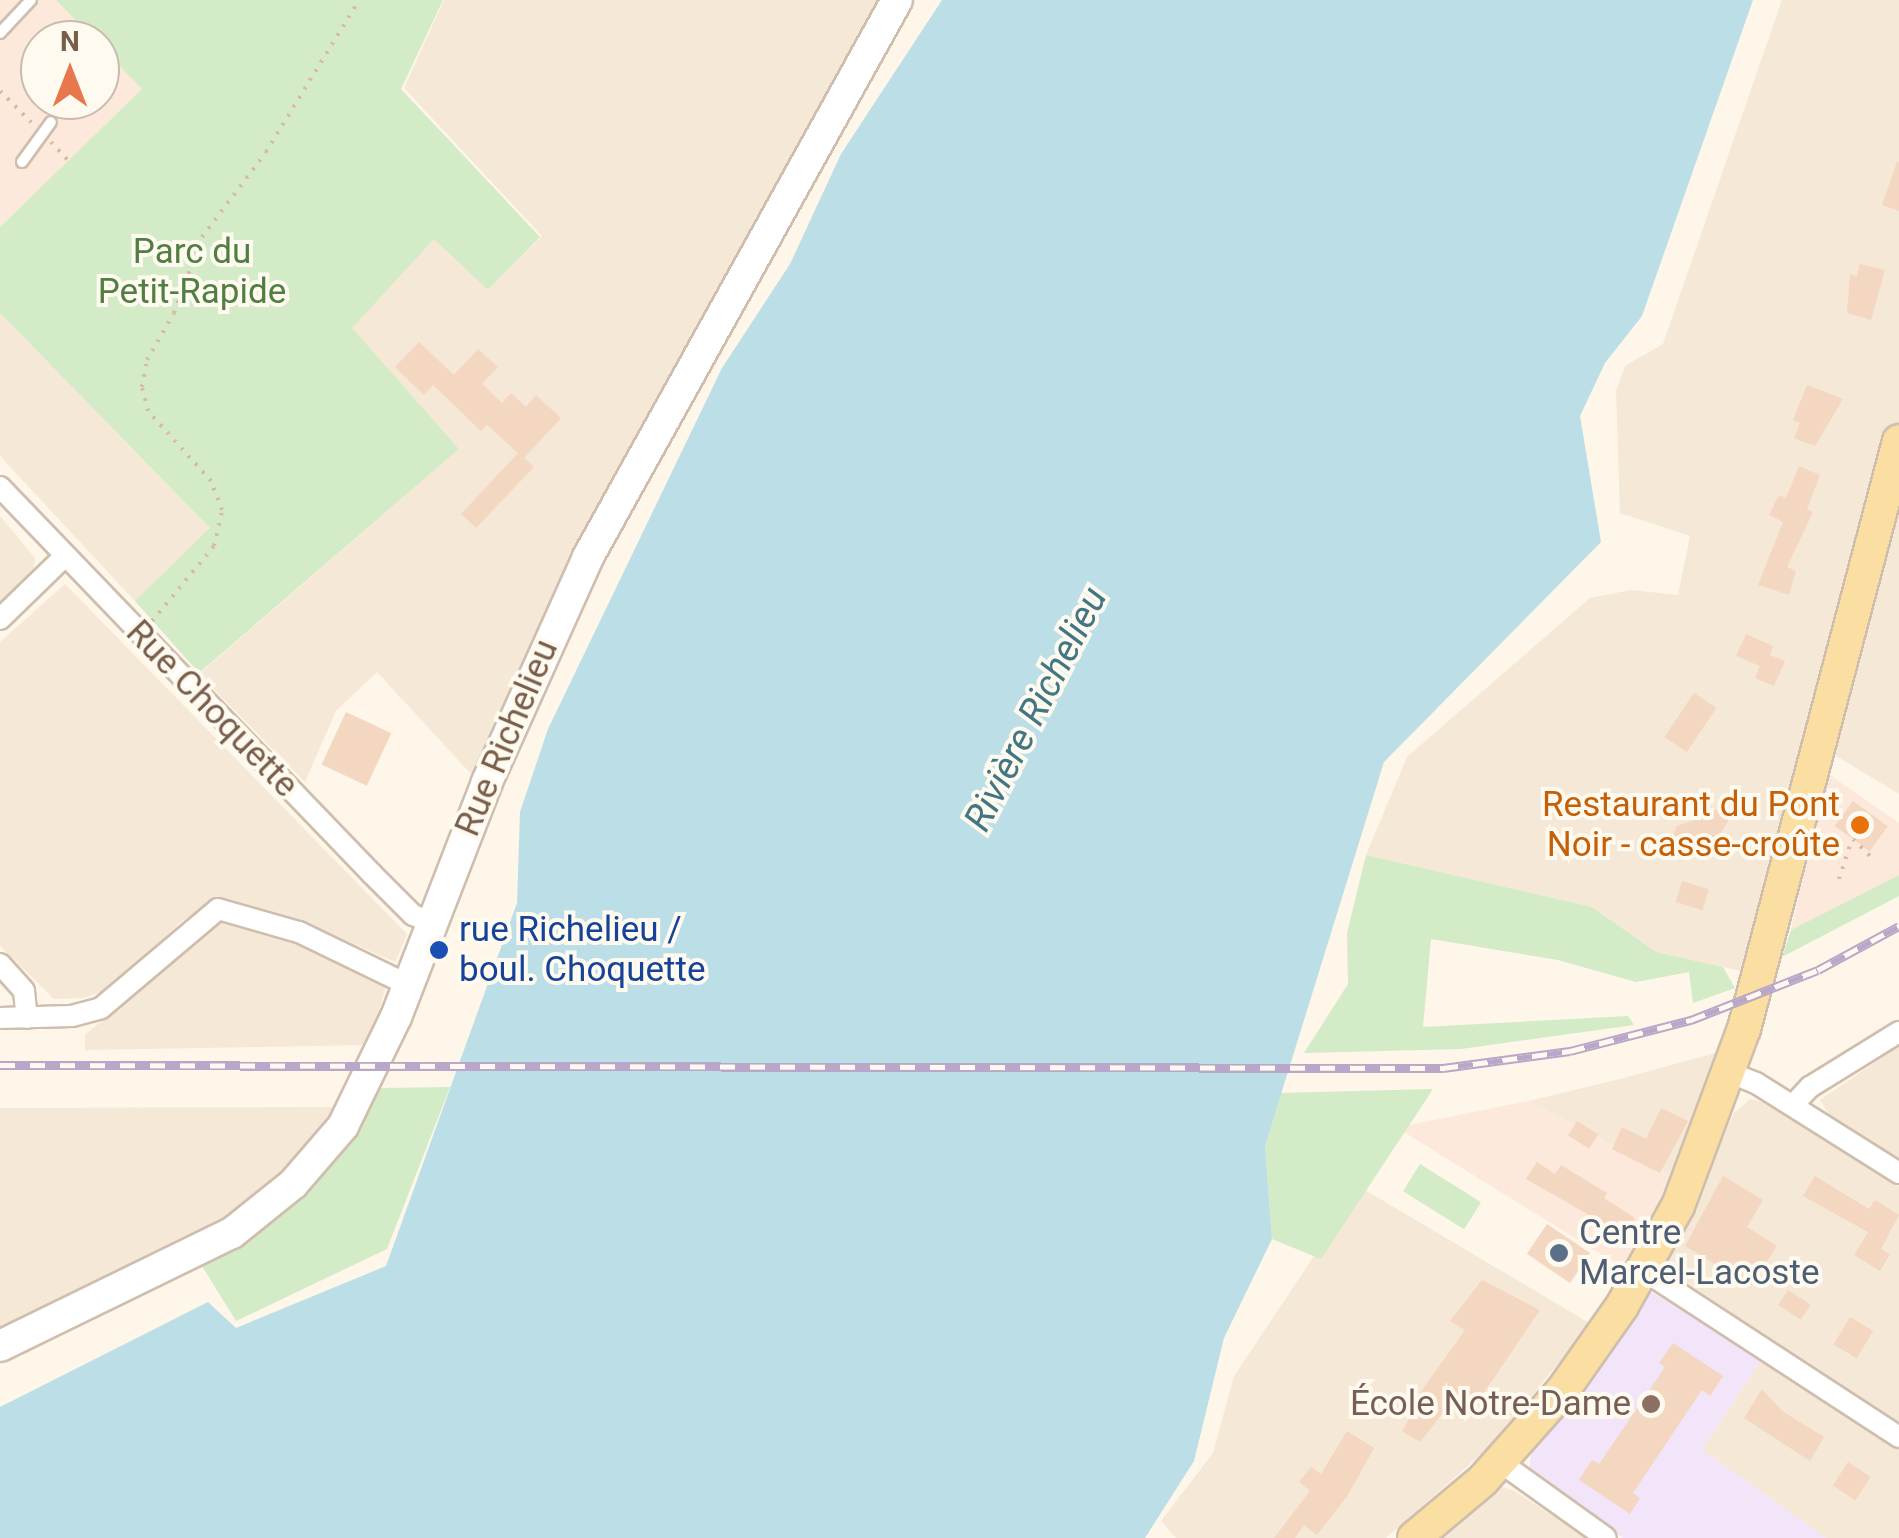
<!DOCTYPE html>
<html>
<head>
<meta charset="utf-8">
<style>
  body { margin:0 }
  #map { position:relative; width:1899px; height:1538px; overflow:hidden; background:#fdf6e9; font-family:Roboto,sans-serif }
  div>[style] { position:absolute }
  .residential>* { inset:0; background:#f5e8d7 }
  .commercial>* { inset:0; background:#fde8dc }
  .education>* { inset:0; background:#f3e5f9 }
  .green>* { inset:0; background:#d3ebc6; transform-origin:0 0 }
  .water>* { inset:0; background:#bcdfe7 }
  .building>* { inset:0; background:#f3d7c0; transform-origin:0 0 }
  .path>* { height:4px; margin-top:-2px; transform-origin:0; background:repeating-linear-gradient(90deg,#d8baa2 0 2.5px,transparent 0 10.5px) }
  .roads { filter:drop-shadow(2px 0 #cfbead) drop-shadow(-2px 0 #cfbead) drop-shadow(0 2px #cfbead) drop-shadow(0 -2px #cfbead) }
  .lane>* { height:10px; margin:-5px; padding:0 5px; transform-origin:5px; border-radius:5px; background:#fff }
  .street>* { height:20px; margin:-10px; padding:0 10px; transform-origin:10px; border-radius:10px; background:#fff }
  .secondary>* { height:30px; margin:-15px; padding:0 15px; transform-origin:15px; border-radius:15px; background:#fff }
  .primary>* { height:32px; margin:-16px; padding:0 16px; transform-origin:16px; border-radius:16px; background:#fbdea1 }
  .rail>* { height:9px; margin-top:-4.5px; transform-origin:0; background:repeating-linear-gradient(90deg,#fffaef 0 15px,#baa6c8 0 30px); box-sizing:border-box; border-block:2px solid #baa6c8 }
  .dots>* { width:28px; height:28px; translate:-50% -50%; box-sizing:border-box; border:5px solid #fffaef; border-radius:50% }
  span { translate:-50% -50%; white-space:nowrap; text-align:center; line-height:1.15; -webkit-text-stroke:8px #fffaef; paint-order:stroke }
  .park-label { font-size:35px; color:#517e42 }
  .street-label { font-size:35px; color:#785e4b }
  .food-label { font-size:35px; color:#c56008 }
  .right { translate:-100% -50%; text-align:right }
  .transit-label { font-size:35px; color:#164399 }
  .left { translate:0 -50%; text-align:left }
  .service-label { font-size:35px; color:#4e5e75 }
  .education-label { font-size:35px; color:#785e54 }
  .water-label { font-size:38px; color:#427684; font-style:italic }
  .north { position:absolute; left:20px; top:20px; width:100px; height:100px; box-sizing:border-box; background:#fffaef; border:2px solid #c9bcad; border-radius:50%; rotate:0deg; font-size:28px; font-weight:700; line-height:40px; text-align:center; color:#785e4b }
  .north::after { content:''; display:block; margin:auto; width:35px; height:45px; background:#e7784d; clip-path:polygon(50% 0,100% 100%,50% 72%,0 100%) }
</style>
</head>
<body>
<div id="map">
  <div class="residential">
    <i style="clip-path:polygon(444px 0,878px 0,580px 539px,473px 776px,377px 672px,336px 711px,305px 782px,199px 674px,459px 449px,350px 328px,434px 238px,488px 290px,542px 236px,404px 88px)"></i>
    <i style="clip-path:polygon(1782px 0,1899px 0,1899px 794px,1805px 737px,1741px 971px,1656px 952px,1592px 907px,1366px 855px,1407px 757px,1590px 598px,1631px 590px,1678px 595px,1690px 536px,1620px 513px,1616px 391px,1625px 366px,1663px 344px)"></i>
    <i style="clip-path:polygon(0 313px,211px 529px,135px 601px,0 456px)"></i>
    <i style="clip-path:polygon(0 516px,35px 558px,34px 569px,0 602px)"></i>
    <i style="clip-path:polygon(65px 584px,407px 934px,395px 962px,309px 924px,219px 899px,182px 921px,108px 989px,85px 998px,54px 999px,0 946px,0 642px)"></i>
    <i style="clip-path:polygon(224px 917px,311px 946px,386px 986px,369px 1045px,85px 1050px,85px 1035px)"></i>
    <i style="clip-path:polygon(1899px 1046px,1899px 1162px,1831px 1118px,1820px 1100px)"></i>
    <i style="clip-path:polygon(1719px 1052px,1672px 1176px,1529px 1101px,1624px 1078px)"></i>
    <i style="clip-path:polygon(1750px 1099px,1773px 1105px,1899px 1186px,1899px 1425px,1669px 1271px,1667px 1261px,1734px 1113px)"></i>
    <i style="clip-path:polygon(338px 1107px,277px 1180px,235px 1214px,0 1329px,0 1108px)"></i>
    <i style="clip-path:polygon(1360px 1187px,1591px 1324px,1488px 1448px,1386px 1538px,1176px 1538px,1161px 1521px,1213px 1453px,1234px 1376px)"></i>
    <i style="clip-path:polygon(1762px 1358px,1899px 1449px,1899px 1538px,1826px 1538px,1702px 1450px)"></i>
    <i style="clip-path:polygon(1502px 1487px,1513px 1490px,1587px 1538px,1438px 1538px)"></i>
  </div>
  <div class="commercial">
    <i style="clip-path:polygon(0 0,56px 0,95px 40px,40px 40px,40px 100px,100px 100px,100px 45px,142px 89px,0 227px)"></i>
    <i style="clip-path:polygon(1827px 773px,1899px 823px,1899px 875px,1791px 930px)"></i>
    <i style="clip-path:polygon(1529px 1101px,1672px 1176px,1625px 1269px,1404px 1132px,1409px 1125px)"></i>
  </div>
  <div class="education">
    <i style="clip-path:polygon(1650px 1291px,1762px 1358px,1702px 1450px,1826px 1538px,1623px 1538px,1529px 1472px,1531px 1452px)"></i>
  </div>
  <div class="green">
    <i style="clip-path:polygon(56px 0,443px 0,401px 89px,540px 237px,488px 290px,434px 239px,352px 328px,459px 449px,199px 673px,135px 601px,210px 528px,0 313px,0 227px,142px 89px)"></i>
    <i style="clip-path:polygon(1366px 855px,1592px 907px,1656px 952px,1723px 967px,1735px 988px,1693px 1003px,1689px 972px,1636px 982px,1558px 960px,1431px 939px,1423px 1027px,1628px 1016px,1634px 1025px,1461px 1049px,1304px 1053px,1348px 984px,1347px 933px)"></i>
    <i style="clip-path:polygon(1899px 875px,1899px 896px,1782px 957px,1791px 930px)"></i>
    <i style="clip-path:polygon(450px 1087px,387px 1249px,236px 1321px,202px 1266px,272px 1222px,305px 1192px,352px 1137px,381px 1088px)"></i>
    <i style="clip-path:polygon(1433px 1089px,1321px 1259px,1272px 1239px,1265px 1146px,1279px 1093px)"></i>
    <i style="left:1420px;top:1164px;width:72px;height:32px;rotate:32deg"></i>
  </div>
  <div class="water">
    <i style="clip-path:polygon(942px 0,1753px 0,1642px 316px,1605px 363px,1580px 416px,1601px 542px,1384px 762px,1265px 1146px,1272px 1239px,1224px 1338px,1194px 1461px,1145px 1538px,0 1538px,0 1407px,208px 1302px,236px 1328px,386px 1266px,517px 903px,520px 812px,548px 729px,722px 368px,790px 264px,841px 154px)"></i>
  </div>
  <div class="building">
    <i style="clip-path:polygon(1897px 162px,1899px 162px,1899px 211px,1882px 205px)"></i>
    <i style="clip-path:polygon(1860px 264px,1885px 270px,1871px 320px,1847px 313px,1850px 274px,1857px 276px)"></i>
    <i style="clip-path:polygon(419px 342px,454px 375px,478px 349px,498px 367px,482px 384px,502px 403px,511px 393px,526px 407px,536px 395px,561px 418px,524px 458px,534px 467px,476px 528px,461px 514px,518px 453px,487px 425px,481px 431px,433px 385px,424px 395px,395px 367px)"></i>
    <i style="clip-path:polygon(1807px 385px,1843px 399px,1815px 446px,1794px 438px,1800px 423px,1793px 420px)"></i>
    <i style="clip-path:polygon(1799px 466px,1820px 475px,1807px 509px,1813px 512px,1787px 567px,1796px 571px,1789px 595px,1758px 585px,1783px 522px,1769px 515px,1779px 495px,1786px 498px)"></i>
    <i style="clip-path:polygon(1746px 634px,1773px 646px,1770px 655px,1785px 661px,1774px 686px,1755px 678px,1760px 666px,1736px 656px)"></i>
    <i style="left:1694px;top:693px;width:27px;height:53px;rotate:34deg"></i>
    <i style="left:346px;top:712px;width:50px;height:58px;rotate:25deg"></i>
    <i style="left:1853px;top:801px;width:43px;height:31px;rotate:36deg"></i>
    <i style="clip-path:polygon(1706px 806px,1731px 817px,1713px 845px,1697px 838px,1688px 856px,1668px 847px,1677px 826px,1700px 818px)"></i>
    <i style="left:1682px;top:881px;width:28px;height:22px;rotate:17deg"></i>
    <i style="clip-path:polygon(1661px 1108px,1688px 1121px,1660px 1173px,1612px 1149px,1622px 1127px,1646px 1139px)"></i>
    <i style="left:1577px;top:1121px;width:25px;height:17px;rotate:32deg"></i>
    <i style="clip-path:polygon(1537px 1162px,1555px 1174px,1561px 1165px,1607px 1193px,1604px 1198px,1635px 1218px,1624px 1235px,1526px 1179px)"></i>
    <i style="clip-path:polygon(1723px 1176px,1763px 1200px,1747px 1227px,1777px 1246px,1751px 1286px,1685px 1246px)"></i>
    <i style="clip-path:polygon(1815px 1176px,1869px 1209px,1875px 1200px,1899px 1215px,1881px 1249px,1890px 1254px,1880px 1271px,1854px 1255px,1868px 1232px,1803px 1196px)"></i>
    <i style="left:1547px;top:1224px;width:52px;height:36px;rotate:34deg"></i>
    <i style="clip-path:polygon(1482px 1280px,1540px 1310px,1475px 1406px,1457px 1395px,1420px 1442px,1402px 1431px,1412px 1414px,1407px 1411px,1465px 1330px,1450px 1321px)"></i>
    <i style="left:1788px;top:1290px;width:27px;height:18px;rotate:33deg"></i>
    <i style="left:1850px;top:1317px;width:27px;height:32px;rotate:31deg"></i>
    <i style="clip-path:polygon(1673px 1343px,1723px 1376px,1710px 1396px,1702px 1390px,1633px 1493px,1640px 1498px,1630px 1514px,1579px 1480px,1592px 1460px,1599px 1464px,1665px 1367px,1659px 1363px)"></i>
    <i style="clip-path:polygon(1762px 1389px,1782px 1411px,1824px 1437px,1810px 1461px,1744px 1418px)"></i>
    <i style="clip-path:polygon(1347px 1431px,1374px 1448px,1348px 1495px,1317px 1535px,1304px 1525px,1295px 1538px,1274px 1538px,1310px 1491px,1299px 1482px,1311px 1467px,1321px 1474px)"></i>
    <i style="left:1848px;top:1462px;width:27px;height:28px;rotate:33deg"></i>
  </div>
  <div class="path">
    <i style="left:0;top:91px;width:45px;rotate:45deg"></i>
    <i style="left:51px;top:142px;width:26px;rotate:47deg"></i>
    <i style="left:152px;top:621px;width:97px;rotate:-50.4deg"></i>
    <i style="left:214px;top:546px;width:37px;rotate:-77deg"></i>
    <i style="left:222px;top:510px;width:31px;rotate:-111deg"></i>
    <i style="left:211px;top:481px;width:94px;rotate:-132deg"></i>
    <i style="left:148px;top:411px;width:25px;rotate:-104deg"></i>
    <i style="left:142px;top:387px;width:27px;rotate:-80deg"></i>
    <i style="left:147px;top:360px;width:54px;rotate:-60.1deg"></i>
    <i style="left:174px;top:313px;width:81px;rotate:-69.8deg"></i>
    <i style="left:202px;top:237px;width:106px;rotate:-53deg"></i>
    <i style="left:266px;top:152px;width:178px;rotate:-58.5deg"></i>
    <i style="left:1853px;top:839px;width:31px;rotate:45deg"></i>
    <i style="left:1839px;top:879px;width:40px;rotate:-72deg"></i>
  </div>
  <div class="roads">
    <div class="lane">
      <i style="left:0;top:33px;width:45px;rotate:-46.8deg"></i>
      <i style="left:22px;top:162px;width:49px;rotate:-54.1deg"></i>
    </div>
    <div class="street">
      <i style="left:0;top:487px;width:537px;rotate:46.13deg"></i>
      <i style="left:372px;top:874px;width:58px;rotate:45deg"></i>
      <i style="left:413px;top:915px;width:19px;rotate:21deg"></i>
      <i style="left:0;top:619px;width:91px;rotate:-44.1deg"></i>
      <i style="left:0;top:964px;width:36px;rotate:48deg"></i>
      <i style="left:24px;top:991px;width:27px;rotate:84deg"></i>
      <i style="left:0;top:1018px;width:72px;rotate:-1.6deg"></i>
      <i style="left:72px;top:1016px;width:30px;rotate:-15deg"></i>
      <i style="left:101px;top:1008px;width:153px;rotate:-40.2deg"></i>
      <i style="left:218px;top:909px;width:84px;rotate:15.9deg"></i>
      <i style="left:299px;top:932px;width:121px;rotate:25.9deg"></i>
      <i style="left:1731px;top:1073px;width:27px;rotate:22deg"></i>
      <i style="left:1756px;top:1083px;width:169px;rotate:32.2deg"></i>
      <i style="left:1793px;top:1105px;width:25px;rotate:-47deg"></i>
      <i style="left:1810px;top:1087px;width:105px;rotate:-31.7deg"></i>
      <i style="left:1643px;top:1270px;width:306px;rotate:33.1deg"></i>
      <i style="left:1500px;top:1462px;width:130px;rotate:35.6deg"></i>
    </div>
    <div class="secondary">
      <i style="left:0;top:1346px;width:258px;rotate:-26deg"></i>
      <i style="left:232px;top:1233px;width:78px;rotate:-38.8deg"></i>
      <i style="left:293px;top:1184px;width:77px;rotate:-49.2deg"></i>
      <i style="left:343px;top:1126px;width:121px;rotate:-64.1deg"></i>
      <i style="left:396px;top:1017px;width:252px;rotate:-68.8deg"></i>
      <i style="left:487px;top:782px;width:247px;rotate:-65.8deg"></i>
      <i style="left:588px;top:557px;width:637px;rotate:-60.98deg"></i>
    </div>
    <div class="primary">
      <i style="left:1414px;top:1538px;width:90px;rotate:-40deg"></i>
      <i style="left:1483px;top:1480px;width:120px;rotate:-48.4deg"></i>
      <i style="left:1563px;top:1390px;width:103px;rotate:-54.9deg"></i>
      <i style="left:1622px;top:1306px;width:115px;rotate:-60.8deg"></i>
      <i style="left:1678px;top:1206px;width:189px;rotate:-69.6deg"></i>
      <i style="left:1744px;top:1029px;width:608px;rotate:-75.23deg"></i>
    </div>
  </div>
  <div class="rail">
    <i style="left:0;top:1065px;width:1443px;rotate:0.12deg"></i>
    <i style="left:1443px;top:1068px;width:128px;rotate:-7.6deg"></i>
    <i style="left:1570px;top:1051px;width:125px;rotate:-14.4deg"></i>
    <i style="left:1691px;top:1020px;width:136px;rotate:-21.5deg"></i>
    <i style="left:1818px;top:970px;width:92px;rotate:-28.5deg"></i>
  </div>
  <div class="dots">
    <i style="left:1860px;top:825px;background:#e8710a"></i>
    <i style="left:439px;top:950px;background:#1a4fb4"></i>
    <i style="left:1559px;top:1253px;background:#5c6f8a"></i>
    <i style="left:1651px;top:1404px;background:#8d6e63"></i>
  </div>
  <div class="park-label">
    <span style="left:192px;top:272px">Parc du<br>Petit-Rapide</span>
  </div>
  <div class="street-label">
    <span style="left:212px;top:709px;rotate:46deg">Rue Choquette</span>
    <span style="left:507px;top:738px;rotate:-67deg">Rue Richelieu</span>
  </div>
  <div class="food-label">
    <span class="right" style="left:1840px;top:825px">Restaurant du Pont<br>Noir - casse-croûte</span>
  </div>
  <div class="transit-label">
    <span class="left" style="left:459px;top:950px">rue Richelieu /<br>boul. Choquette</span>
  </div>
  <div class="service-label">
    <span class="left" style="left:1579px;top:1253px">Centre<br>Marcel-Lacoste</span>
  </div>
  <div class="education-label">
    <span class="right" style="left:1631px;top:1404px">École Notre-Dame</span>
  </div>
  <div class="water-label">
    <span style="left:1036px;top:709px;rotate:-63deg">Rivière Richelieu</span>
  </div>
  <div class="north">N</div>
</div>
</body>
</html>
